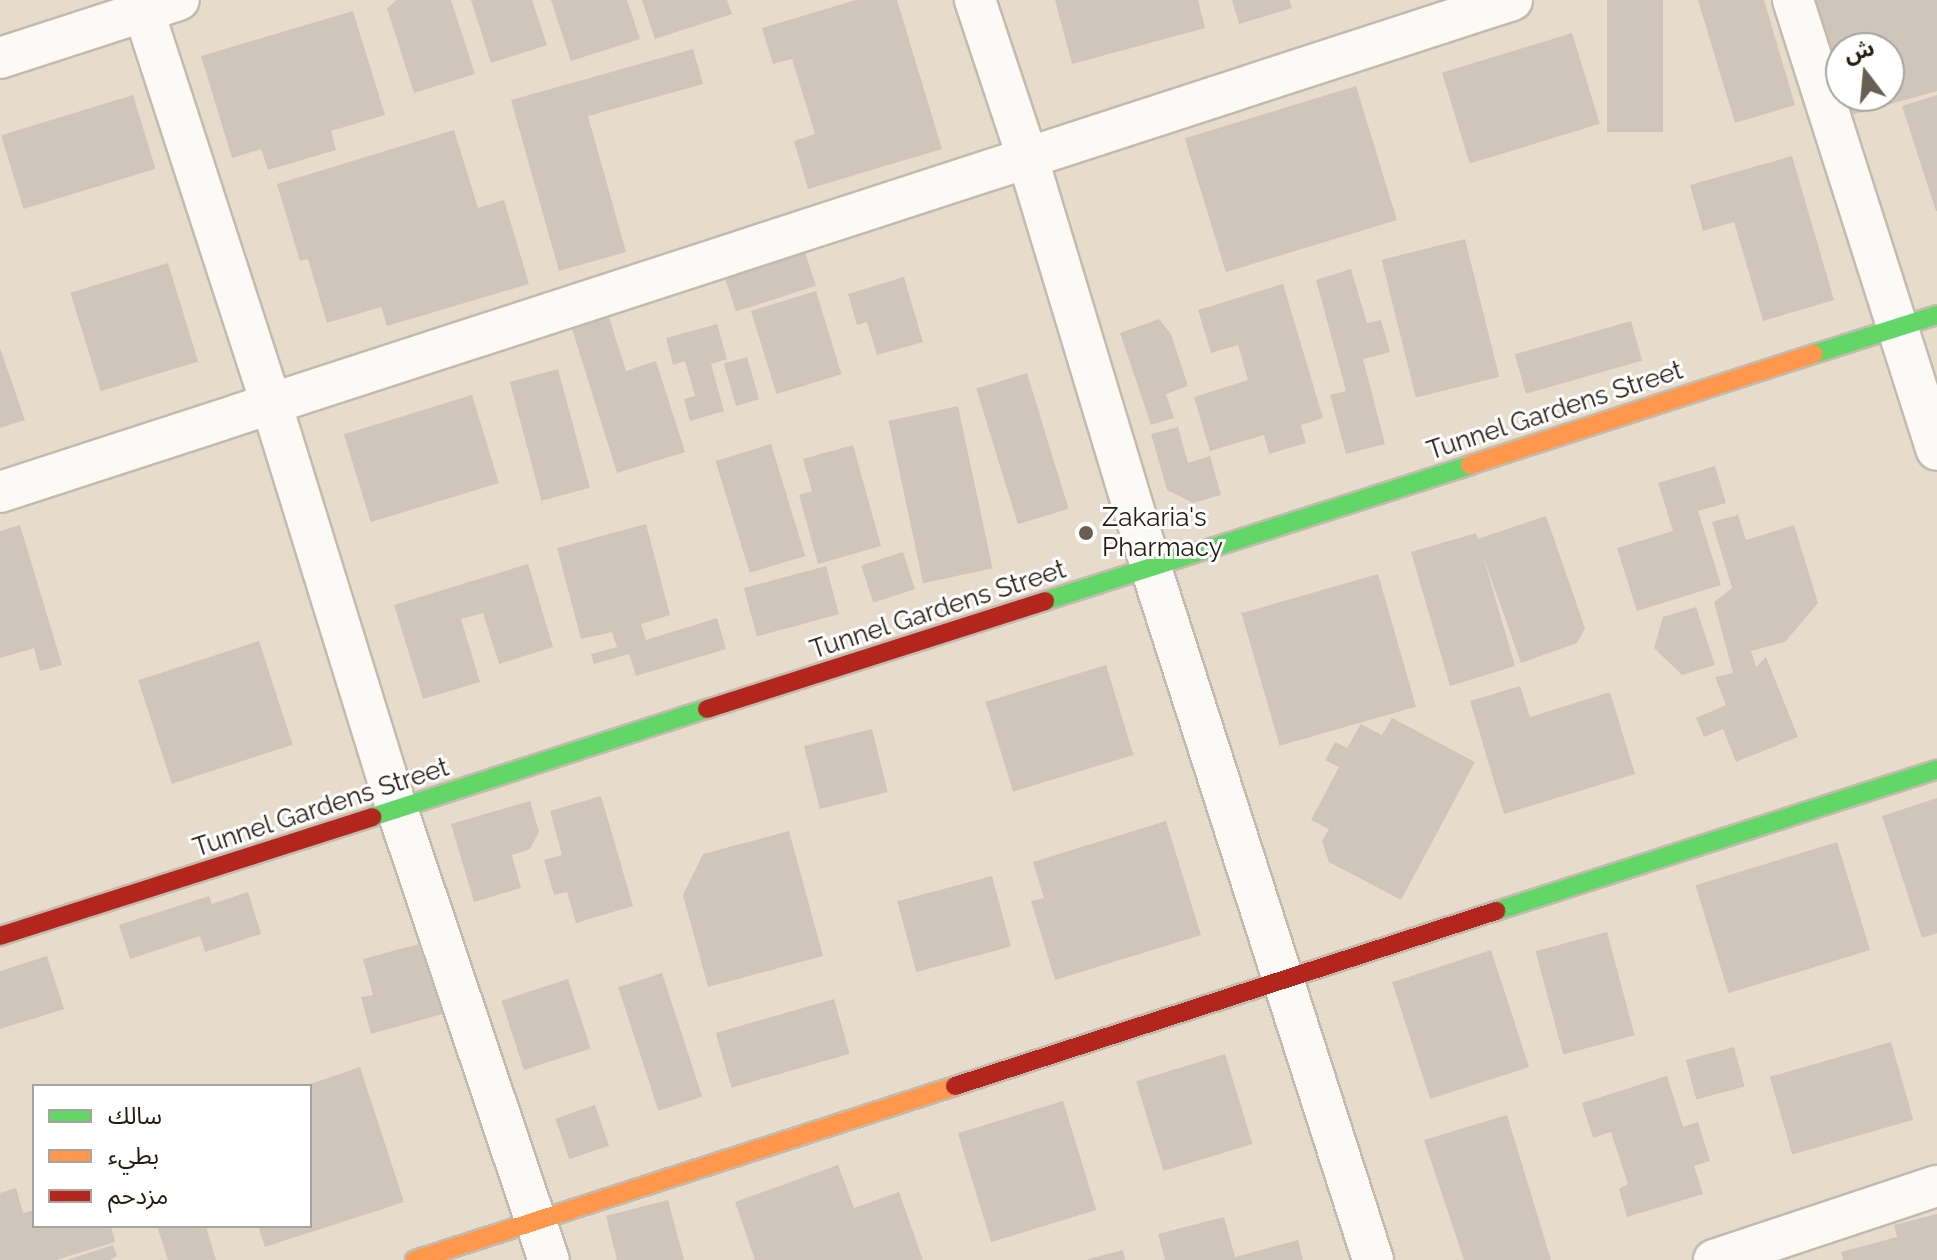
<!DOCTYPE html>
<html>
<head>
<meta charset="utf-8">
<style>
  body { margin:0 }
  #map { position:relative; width:1937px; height:1260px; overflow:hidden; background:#e7dccb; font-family:Raleway,"Noto Sans Arabic",sans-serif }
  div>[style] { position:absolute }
  .building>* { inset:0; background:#d0c5ba; transform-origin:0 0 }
  .roads { filter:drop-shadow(2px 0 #c3bbae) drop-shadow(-2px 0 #c3bbae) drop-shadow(0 2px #c3bbae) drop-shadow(0 -2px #c3bbae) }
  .street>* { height:40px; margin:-20px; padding:0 20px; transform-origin:20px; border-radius:20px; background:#fbfaf7 }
  .fast>* { height:18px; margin:-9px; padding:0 9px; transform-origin:9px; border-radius:9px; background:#63d668 }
  .slow>* { height:18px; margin:-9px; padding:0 9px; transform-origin:9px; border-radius:9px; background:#ff974d }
  .jam>* { height:18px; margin:-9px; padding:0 9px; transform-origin:9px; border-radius:9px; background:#b3261e }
  .dots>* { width:22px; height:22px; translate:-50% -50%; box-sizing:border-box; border:4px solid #fff; border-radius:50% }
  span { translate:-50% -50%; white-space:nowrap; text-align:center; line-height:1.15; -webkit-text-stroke:6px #fff; paint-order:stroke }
  .street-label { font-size:26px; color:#231c11 }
  .poi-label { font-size:26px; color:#231c11 }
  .left { translate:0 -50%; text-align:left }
  .legend { position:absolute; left:32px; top:1084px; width:280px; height:144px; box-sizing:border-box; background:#fff; border:2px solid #a7a4a0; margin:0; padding:10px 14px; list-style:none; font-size:24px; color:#231c11 }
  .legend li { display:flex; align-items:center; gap:16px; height:40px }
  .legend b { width:40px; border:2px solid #a7a4a0 }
  .north { position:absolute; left:1825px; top:32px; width:80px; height:80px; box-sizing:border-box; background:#fff; border:2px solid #a7a4a0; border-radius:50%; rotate:344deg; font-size:22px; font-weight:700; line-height:32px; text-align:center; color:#231c11 }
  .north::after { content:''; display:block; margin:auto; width:28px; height:36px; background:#685f52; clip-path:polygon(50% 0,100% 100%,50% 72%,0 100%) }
</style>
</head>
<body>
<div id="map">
  <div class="building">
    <i style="clip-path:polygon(397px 0,451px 0,475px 74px,414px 93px,387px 8px)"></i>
    <i style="clip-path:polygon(471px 0,532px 0,547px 45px,491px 63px)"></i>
    <i style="clip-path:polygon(551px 0,627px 0,640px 39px,571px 61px)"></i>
    <i style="clip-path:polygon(642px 0,727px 0,732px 14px,655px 39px)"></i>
    <i style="clip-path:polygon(856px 0,897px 0,942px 149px,808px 189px,794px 141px,815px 134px,792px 59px,773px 64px,762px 28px)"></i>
    <i style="clip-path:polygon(1055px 0,1198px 0,1205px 28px,1072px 64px)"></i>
    <i style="clip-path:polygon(1232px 0,1289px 0,1292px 8px,1239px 24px)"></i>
    <i style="left:1607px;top:0;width:56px;height:132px"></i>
    <i style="clip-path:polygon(1698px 0,1764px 0,1795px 105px,1735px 123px)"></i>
    <i style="clip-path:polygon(1815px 0,1937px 0,1937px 91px,1848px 116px,1842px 96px,1889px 96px,1889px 48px,1841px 48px,1840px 89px)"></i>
    <i style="clip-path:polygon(353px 11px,385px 115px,331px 131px,336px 150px,268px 170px,261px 149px,232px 158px,201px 56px)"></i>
    <i style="left:1572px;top:33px;width:95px;height:136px;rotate:73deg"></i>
    <i style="clip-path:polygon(693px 49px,703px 84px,588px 116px,626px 252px,559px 271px,511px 100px)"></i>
    <i style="left:1356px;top:86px;width:140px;height:179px;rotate:73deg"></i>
    <i style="left:133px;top:95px;width:77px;height:138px;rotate:73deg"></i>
    <i style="clip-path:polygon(1937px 95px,1937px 211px,1936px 211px,1902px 106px)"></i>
    <i style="clip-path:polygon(454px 130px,478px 208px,504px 200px,529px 284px,387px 326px,381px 307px,327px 323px,308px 259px,300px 261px,277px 184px)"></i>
    <i style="clip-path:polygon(1792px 156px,1834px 300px,1763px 321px,1734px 222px,1703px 231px,1690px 185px)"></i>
    <i style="left:1465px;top:239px;width:142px;height:86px;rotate:76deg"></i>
    <i style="left:801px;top:240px;width:48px;height:84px;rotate:72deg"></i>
    <i style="left:168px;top:263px;width:103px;height:102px;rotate:73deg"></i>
    <i style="clip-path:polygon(1351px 269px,1367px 323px,1381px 320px,1390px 352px,1363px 359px,1385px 444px,1346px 454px,1330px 395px,1346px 391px,1316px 280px)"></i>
    <i style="clip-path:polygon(904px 277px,923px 342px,877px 355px,867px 322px,857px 325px,848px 294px)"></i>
    <i style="clip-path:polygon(1283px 284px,1323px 418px,1301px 425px,1306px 443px,1269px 454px,1264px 435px,1210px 451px,1194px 397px,1248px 380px,1238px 345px,1211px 353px,1198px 310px)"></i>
    <i style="left:816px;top:291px;width:87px;height:68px;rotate:73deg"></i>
    <i style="clip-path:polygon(609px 317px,626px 371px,656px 361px,685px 452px,617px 473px,572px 329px)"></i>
    <i style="clip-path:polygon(1159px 319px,1171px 334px,1188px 386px,1166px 394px,1174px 418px,1151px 425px,1120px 333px)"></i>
    <i style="left:1631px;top:321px;width:41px;height:121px;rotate:74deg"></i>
    <i style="clip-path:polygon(717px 324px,727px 359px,711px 364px,724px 411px,690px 421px,684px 399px,695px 396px,685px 361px,673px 365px,666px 338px)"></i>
    <i style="clip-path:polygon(0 348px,25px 420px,0 428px)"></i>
    <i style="left:747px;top:357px;width:44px;height:24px;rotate:74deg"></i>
    <i style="left:558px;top:369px;width:123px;height:50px;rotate:75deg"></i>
    <i style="left:1027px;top:373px;width:142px;height:53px;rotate:73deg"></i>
    <i style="left:472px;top:395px;width:92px;height:134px;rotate:73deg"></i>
    <i style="left:958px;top:406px;width:166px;height:71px;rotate:78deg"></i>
    <i style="clip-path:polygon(1178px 427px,1188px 463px,1210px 456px,1221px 495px,1193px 503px,1167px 490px,1151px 434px)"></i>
    <i style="left:771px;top:444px;width:117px;height:58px;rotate:73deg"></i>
    <i style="clip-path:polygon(853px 445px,881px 546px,818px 564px,799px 495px,812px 491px,803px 459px)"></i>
    <i style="clip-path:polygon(1715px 466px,1726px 503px,1698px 511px,1721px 585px,1637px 611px,1617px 548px,1673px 531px,1658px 483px)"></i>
    <i style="clip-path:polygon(1738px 515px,1746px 540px,1794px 525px,1818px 603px,1785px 642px,1751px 651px,1756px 667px,1766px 657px,1798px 737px,1736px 762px,1723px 729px,1704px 737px,1696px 718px,1726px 705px,1715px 677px,1733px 673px,1714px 602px,1732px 588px,1712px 522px)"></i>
    <i style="clip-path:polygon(1546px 516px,1585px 628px,1577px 643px,1521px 663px,1483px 556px,1515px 666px,1450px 686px,1411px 552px,1476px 533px,1478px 539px)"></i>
    <i style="clip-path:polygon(646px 524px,670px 615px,641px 624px,646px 640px,717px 618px,726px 649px,636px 676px,629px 654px,594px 664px,591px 654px,617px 647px,612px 632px,581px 639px,557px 548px)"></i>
    <i style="clip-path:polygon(20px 525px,62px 665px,40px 671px,34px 648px,0 658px,0 531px)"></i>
    <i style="left:903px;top:552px;width:39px;height:44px;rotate:72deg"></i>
    <i style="clip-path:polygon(528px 564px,553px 647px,499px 664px,483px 613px,461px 619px,480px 682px,423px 699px,394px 605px)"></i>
    <i style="left:826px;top:566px;width:50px;height:85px;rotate:75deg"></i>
    <i style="left:1378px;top:574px;width:138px;height:142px;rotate:74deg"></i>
    <i style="clip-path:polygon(1696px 607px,1715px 665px,1682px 675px,1654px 648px,1663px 617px)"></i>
    <i style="left:259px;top:641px;width:109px;height:127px;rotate:72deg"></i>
    <i style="left:1106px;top:665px;width:94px;height:126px;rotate:73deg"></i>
    <i style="clip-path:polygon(1520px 686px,1530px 717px,1610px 692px,1635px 774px,1504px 814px,1470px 701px)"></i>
    <i style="clip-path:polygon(1392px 718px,1475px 762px,1401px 900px,1329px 862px,1322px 841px,1329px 829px,1311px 820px,1339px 767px,1325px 760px,1335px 742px,1347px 748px,1361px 724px,1382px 735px)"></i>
    <i style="left:872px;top:729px;width:65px;height:70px;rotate:76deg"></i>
    <i style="clip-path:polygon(601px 796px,633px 906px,576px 923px,567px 892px,554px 895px,544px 860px,562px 855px,550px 811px)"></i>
    <i style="clip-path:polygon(1937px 798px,1937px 933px,1922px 938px,1882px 816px)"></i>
    <i style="clip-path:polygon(530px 801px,539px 832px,530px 849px,512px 855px,521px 888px,474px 902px,451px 824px)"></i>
    <i style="clip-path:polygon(1166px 821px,1201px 935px,1055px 980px,1031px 901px,1044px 898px,1033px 862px)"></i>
    <i style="clip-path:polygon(789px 831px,823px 956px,708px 987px,683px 895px,703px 854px)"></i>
    <i style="left:1837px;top:842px;width:113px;height:148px;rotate:73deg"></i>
    <i style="left:992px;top:876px;width:73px;height:98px;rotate:75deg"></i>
    <i style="clip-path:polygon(248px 892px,261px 934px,205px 952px,200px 936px,130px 959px,119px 925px,209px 896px,212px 904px)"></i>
    <i style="left:1607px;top:932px;width:107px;height:74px;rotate:75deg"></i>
    <i style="clip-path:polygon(426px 942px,446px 1013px,371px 1034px,361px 997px,373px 995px,363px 959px)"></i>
    <i style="left:1491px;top:950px;width:123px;height:104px;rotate:72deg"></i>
    <i style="clip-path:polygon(47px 956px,64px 1009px,0 1029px,0 971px)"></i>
    <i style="left:662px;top:973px;width:130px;height:46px;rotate:72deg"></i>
    <i style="left:568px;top:979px;width:73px;height:70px;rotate:72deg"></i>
    <i style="left:834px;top:999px;width:57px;height:123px;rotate:74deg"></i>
    <i style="left:1891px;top:1042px;width:81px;height:126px;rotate:74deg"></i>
    <i style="left:1734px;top:1047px;width:41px;height:50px;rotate:75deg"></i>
    <i style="left:1225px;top:1054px;width:94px;height:93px;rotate:73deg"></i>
    <i style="clip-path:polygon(360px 1067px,404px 1202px,265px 1247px,258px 1226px,310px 1226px,310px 1084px)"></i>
    <i style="clip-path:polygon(1667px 1076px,1683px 1127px,1698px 1122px,1710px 1161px,1694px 1166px,1703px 1194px,1627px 1217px,1619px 1189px,1628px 1184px,1611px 1132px,1593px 1138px,1582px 1103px)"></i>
    <i style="left:1063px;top:1101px;width:114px;height:110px;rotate:73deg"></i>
    <i style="left:595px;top:1105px;width:43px;height:42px;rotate:71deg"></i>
    <i style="clip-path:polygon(1507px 1115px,1551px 1260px,1464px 1260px,1424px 1140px)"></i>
    <i style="clip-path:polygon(838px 1165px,854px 1208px,899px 1192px,923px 1260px,755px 1260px,735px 1202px)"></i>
    <i style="clip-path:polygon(16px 1188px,23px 1213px,34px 1210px,34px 1226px,111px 1226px,115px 1242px,56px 1260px,0 1260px,0 1193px)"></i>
    <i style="clip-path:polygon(668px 1200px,684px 1260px,617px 1260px,606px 1216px)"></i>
    <i style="clip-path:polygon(1937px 1214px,1937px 1260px,1843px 1260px,1841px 1252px,1897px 1237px,1894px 1225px)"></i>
    <i style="clip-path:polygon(1224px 1217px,1235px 1257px,1298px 1240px,1303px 1260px,1165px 1260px,1158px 1234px)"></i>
    <i style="clip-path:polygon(157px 1226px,206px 1226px,216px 1260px,168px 1260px)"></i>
    <i style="clip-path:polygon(113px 1245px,117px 1256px,110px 1260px,67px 1260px)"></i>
    <i style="clip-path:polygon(1123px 1250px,1125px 1260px,1088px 1260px,1088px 1259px)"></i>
  </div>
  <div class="roads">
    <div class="street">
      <i style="left:140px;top:0;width:427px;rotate:72deg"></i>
      <i style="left:272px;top:406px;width:425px;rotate:72.8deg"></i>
      <i style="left:398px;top:812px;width:473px;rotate:71.4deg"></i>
      <i style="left:975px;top:0;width:164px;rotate:71.6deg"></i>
      <i style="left:1027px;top:156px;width:430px;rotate:73.2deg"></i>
      <i style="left:1151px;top:568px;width:727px;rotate:72.21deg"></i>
      <i style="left:1793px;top:0;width:472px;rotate:72.3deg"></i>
      <i style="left:0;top:58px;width:188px;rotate:-18deg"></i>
      <i style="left:0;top:492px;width:1590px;rotate:-18.02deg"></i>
      <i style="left:1714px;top:1260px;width:235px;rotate:-18.4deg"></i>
    </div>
    <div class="fast">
      <i style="left:1814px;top:354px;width:129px;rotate:-17.6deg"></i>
      <i style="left:1045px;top:601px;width:446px;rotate:-17.7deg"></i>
      <i style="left:372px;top:817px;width:352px;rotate:-17.9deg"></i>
      <i style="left:1496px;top:911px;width:463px;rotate:-17.8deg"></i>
    </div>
    <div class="slow">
      <i style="left:1470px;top:465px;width:361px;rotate:-17.9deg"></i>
      <i style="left:415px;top:1260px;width:567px;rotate:-17.86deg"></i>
    </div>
    <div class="jam">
      <i style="left:707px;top:709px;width:355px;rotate:-17.7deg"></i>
      <i style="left:0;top:936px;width:391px;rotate:-17.7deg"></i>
      <i style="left:955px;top:1086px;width:569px;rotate:-17.93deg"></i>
    </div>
  </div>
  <div class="dots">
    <i style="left:1086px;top:533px;background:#685f52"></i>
  </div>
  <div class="street-label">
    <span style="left:1555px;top:411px;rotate:-18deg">Tunnel Gardens Street</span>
    <span style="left:938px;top:610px;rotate:-18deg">Tunnel Gardens Street</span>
    <span style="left:321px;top:808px;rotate:-18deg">Tunnel Gardens Street</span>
  </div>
  <div class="poi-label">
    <span class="left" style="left:1102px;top:533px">Zakaria's<br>Pharmacy</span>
  </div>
  <ul class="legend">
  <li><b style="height:10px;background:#63d668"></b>سالك</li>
  <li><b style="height:10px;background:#ff974d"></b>بطيء</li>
  <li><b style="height:10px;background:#b3261e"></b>مزدحم</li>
  </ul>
  <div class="north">ش</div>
</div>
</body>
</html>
